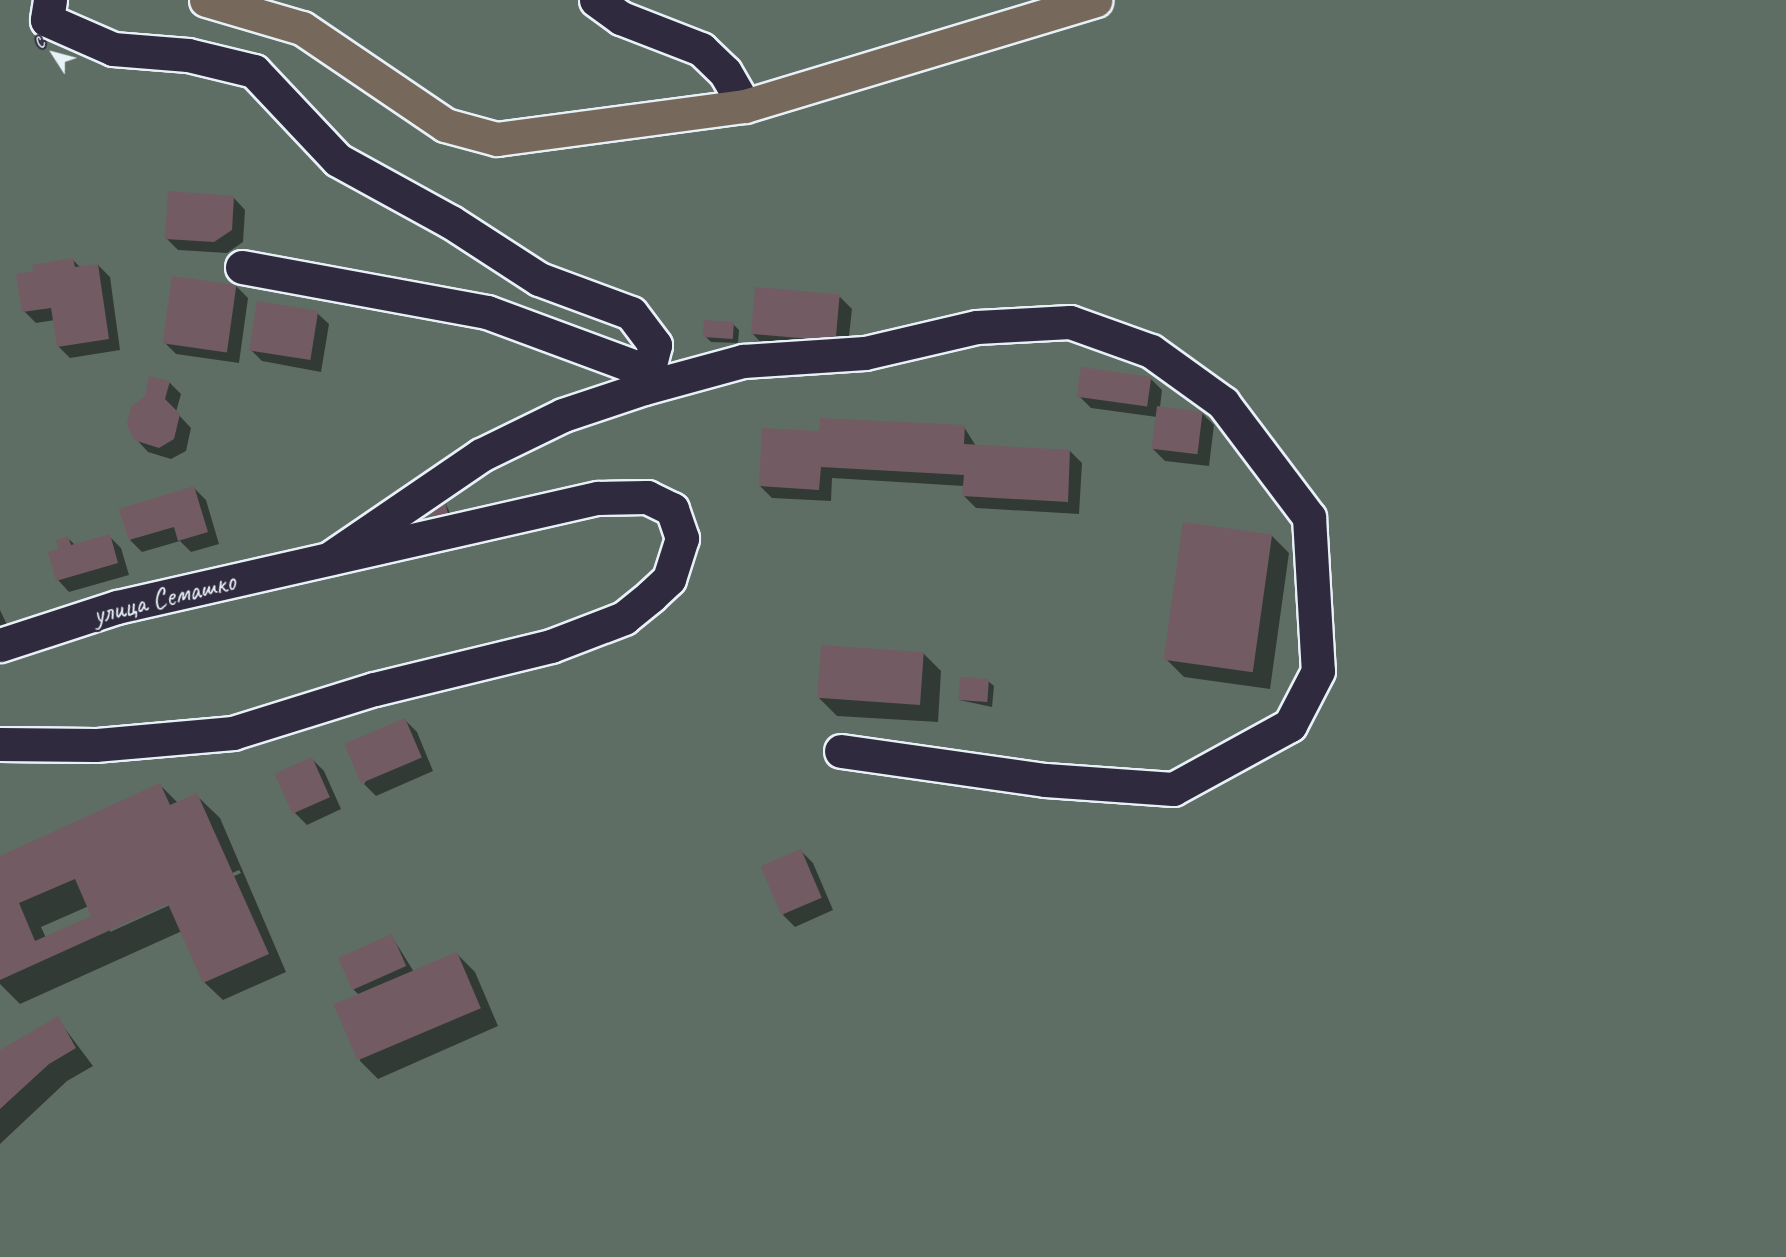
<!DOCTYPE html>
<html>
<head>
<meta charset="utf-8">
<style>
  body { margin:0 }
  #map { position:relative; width:1786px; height:1257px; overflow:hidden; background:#2f2a3d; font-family:Caveat,sans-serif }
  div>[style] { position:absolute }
  .green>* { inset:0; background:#5f6e65; transform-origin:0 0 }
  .shadow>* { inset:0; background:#0007 }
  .building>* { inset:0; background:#725b62; transform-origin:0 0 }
  .roads { filter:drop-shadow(2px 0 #e8f1f8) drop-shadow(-2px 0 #e8f1f8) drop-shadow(0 2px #e8f1f8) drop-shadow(0 -2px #e8f1f8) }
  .minor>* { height:33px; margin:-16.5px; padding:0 16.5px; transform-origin:16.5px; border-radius:16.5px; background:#2f2a3d }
  .highway>* { height:33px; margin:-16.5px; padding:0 16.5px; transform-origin:16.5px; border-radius:16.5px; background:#76695c }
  span { translate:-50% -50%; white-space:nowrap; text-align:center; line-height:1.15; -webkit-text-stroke:4.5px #2f2a3d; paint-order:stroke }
  .street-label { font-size:28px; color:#e8f1f8 }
  .north { position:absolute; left:24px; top:24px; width:60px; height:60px; -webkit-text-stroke:4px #2f2a3d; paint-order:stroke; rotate:306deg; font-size:16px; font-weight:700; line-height:24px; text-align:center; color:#e8f1f8 }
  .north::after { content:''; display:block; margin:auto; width:21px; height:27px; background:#e8f1f8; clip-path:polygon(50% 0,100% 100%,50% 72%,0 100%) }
</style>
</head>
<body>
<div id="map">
  <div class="green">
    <i style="left:0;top:0;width:1786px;height:1257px"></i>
  </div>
  <div class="shadow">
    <i style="clip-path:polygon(234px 198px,245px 210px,243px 242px,227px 253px,178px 250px,166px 238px)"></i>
    <i style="clip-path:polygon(73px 260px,81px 268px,98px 265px,110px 277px,120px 350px,70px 358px,58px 346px,55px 320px,36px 323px,24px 311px,35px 272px)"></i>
    <i style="clip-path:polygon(236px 286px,248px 298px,239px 363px,176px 354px,164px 342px)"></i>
    <i style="clip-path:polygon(840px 297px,852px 309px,847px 354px,763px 345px,752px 333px)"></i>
    <i style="clip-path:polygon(317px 313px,329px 324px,321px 372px,262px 361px,250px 349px)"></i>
    <i style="clip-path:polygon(733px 324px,739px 330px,738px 343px,711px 342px,705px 336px)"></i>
    <i style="clip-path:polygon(1150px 378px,1162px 390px,1160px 407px,1202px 413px,1214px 425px,1209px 466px,1165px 461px,1153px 449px,1157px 417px,1091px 408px,1079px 396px)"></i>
    <i style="clip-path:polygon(169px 382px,181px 394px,176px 412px,191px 428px,186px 451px,171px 459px,148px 452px,136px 439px)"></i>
    <i style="clip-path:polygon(964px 427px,976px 446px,1070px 451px,1082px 463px,1079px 514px,976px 508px,964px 496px,964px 486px,832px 478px,831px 501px,772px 498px,760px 486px,821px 433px)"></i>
    <i style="clip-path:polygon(194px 488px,206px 500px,219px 544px,191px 552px,180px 541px,142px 552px,130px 540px)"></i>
    <i style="clip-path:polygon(445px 502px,453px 520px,439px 522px,433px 517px)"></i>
    <i style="clip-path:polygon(1271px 535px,1289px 553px,1270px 689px,1184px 677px,1166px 659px)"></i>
    <i style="clip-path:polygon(109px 536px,121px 548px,129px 575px,69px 592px,58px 580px,60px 550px,68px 538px,76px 546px)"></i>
    <i style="clip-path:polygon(0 610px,9px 629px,0 633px)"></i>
    <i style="clip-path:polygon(923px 653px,941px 671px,938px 722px,837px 716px,819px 698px)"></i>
    <i style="clip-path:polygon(988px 681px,994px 686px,992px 707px,959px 700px)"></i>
    <i style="clip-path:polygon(405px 720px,417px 732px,433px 771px,376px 796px,364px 784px)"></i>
    <i style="clip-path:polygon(312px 759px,324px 771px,341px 809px,307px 825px,295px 813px)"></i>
    <i style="clip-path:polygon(evenodd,160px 785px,178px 803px,196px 795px,220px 818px,286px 972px,223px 1000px,205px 983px,182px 931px,20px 1004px,0 984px,0 857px,160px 785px,239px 870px,241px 873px,110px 932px,110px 928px,239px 870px,160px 785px,89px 906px,93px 917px,46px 938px,41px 927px,89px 906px)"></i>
    <i style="clip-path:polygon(801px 851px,813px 863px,833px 910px,795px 927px,783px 915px)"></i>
    <i style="clip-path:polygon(391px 935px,414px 972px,457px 954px,475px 972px,498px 1026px,378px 1079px,360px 1061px,360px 996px,353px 989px)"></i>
    <i style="clip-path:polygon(57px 1018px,93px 1066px,67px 1081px,0 1144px,0 1052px)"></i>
  </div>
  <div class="building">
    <i style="clip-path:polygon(168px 191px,234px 196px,232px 230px,214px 242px,165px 239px)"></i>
    <i style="clip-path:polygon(73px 258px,75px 267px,98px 264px,109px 339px,57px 347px,51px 308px,22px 312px,16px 274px,33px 271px,32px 265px)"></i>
    <i style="left:172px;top:276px;width:65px;height:68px;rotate:8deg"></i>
    <i style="left:755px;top:287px;width:85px;height:47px;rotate:5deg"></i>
    <i style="left:257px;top:301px;width:62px;height:50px;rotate:9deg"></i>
    <i style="left:704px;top:320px;width:30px;height:17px;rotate:4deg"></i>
    <i style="left:1081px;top:367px;width:71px;height:30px;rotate:8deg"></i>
    <i style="clip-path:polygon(149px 376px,170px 381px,165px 399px,180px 414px,174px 439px,159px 448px,134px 440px,127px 424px,131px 407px,145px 396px)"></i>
    <i style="left:1157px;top:406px;width:46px;height:43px;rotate:7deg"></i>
    <i style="clip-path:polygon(820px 418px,965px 425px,964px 444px,1070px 450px,1068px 502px,962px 496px,964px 475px,821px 467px,819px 490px,759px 486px,762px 428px,819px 431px)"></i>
    <i style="clip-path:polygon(194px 486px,208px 532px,178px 541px,174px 527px,129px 540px,119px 509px)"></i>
    <i style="left:445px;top:501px;width:13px;height:15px;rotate:77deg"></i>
    <i style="left:1183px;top:522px;width:90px;height:139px;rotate:8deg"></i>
    <i style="clip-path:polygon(110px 534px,118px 563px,56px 581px,48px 552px,58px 549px,56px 540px,68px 536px,71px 545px)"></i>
    <i style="left:821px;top:645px;width:103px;height:53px;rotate:4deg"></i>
    <i style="left:960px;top:677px;width:29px;height:23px;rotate:4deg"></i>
    <i style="left:405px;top:718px;width:43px;height:66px;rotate:67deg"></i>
    <i style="left:312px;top:757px;width:44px;height:41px;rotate:66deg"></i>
    <i style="clip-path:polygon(evenodd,160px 783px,170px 805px,197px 793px,269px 954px,203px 983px,168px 904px,0 980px,0 856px,160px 783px,75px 879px,91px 916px,35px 941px,19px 903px,75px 879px)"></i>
    <i style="left:801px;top:849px;width:53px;height:44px;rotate:67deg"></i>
    <i style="left:392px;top:934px;width:35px;height:59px;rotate:66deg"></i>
    <i style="left:457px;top:952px;width:61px;height:134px;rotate:67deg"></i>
    <i style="clip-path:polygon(58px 1016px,76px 1048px,49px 1064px,0 1109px,0 1050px)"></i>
  </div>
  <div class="roads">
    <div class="minor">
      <i style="left:50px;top:0;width:20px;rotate:99deg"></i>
      <i style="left:47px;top:20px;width:72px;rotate:23.7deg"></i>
      <i style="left:113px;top:49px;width:75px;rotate:4.6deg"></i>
      <i style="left:188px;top:55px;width:68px;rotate:13.6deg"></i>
      <i style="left:254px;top:71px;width:122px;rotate:46.7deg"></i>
      <i style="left:338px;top:160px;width:129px;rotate:28.8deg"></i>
      <i style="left:451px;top:222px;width:105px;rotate:32.9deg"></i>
      <i style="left:539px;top:279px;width:98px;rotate:20.3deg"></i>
      <i style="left:631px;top:313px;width:40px;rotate:53deg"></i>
      <i style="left:655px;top:345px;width:44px;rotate:104.3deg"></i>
      <i style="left:596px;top:0;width:31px;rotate:36deg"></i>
      <i style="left:621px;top:18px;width:86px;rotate:21.2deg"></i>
      <i style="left:701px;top:49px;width:33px;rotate:44deg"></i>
      <i style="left:725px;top:72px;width:39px;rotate:60deg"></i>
      <i style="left:242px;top:267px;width:249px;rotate:10.4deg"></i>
      <i style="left:487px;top:312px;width:173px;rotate:20.3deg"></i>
      <i style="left:330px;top:558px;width:183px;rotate:-34.3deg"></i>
      <i style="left:481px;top:455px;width:91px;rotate:-26deg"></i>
      <i style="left:563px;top:415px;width:85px;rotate:-18.4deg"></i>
      <i style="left:644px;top:388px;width:103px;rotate:-15.3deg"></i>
      <i style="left:743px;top:361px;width:122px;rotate:-3.8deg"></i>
      <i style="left:865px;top:353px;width:115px;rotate:-13.1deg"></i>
      <i style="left:977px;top:327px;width:93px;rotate:-3.1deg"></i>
      <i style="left:1070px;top:322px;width:86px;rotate:19.7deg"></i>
      <i style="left:1151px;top:351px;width:89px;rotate:35.8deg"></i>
      <i style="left:1223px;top:403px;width:143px;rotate:53deg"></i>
      <i style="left:1309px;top:517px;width:154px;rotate:86.7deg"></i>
      <i style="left:1318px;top:671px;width:61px;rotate:117.4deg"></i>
      <i style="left:1290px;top:725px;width:133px;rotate:151.3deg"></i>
      <i style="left:1173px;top:789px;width:128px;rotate:-176deg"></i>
      <i style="left:1045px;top:780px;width:206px;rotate:-171.9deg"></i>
      <i style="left:0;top:645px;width:123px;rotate:-18deg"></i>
      <i style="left:117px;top:607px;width:493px;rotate:-12.8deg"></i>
      <i style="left:598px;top:498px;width:49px;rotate:-1.2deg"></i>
      <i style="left:647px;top:497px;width:28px;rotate:26deg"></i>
      <i style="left:672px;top:509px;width:31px;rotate:71deg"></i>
      <i style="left:682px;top:538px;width:43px;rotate:107.6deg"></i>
      <i style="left:669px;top:579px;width:25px;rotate:137deg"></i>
      <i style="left:651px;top:596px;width:35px;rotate:141deg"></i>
      <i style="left:624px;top:618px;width:78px;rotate:159deg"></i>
      <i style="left:551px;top:646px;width:182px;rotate:166.3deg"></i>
      <i style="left:374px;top:689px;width:148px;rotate:162.7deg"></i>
      <i style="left:233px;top:733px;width:139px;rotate:175deg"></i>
      <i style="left:95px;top:745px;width:95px;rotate:-179.4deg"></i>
    </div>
    <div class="highway">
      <i style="left:206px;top:0;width:100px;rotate:16.3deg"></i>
      <i style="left:302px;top:28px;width:173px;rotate:34.1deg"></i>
      <i style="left:445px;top:125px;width:54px;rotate:15.1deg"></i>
      <i style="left:497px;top:139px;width:250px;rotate:-7.6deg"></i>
      <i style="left:745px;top:106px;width:366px;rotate:-16.8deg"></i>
    </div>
  </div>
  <div class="street-label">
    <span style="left:164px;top:598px;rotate:-14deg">улица Семашко</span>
  </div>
  <div class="north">С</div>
</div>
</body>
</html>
